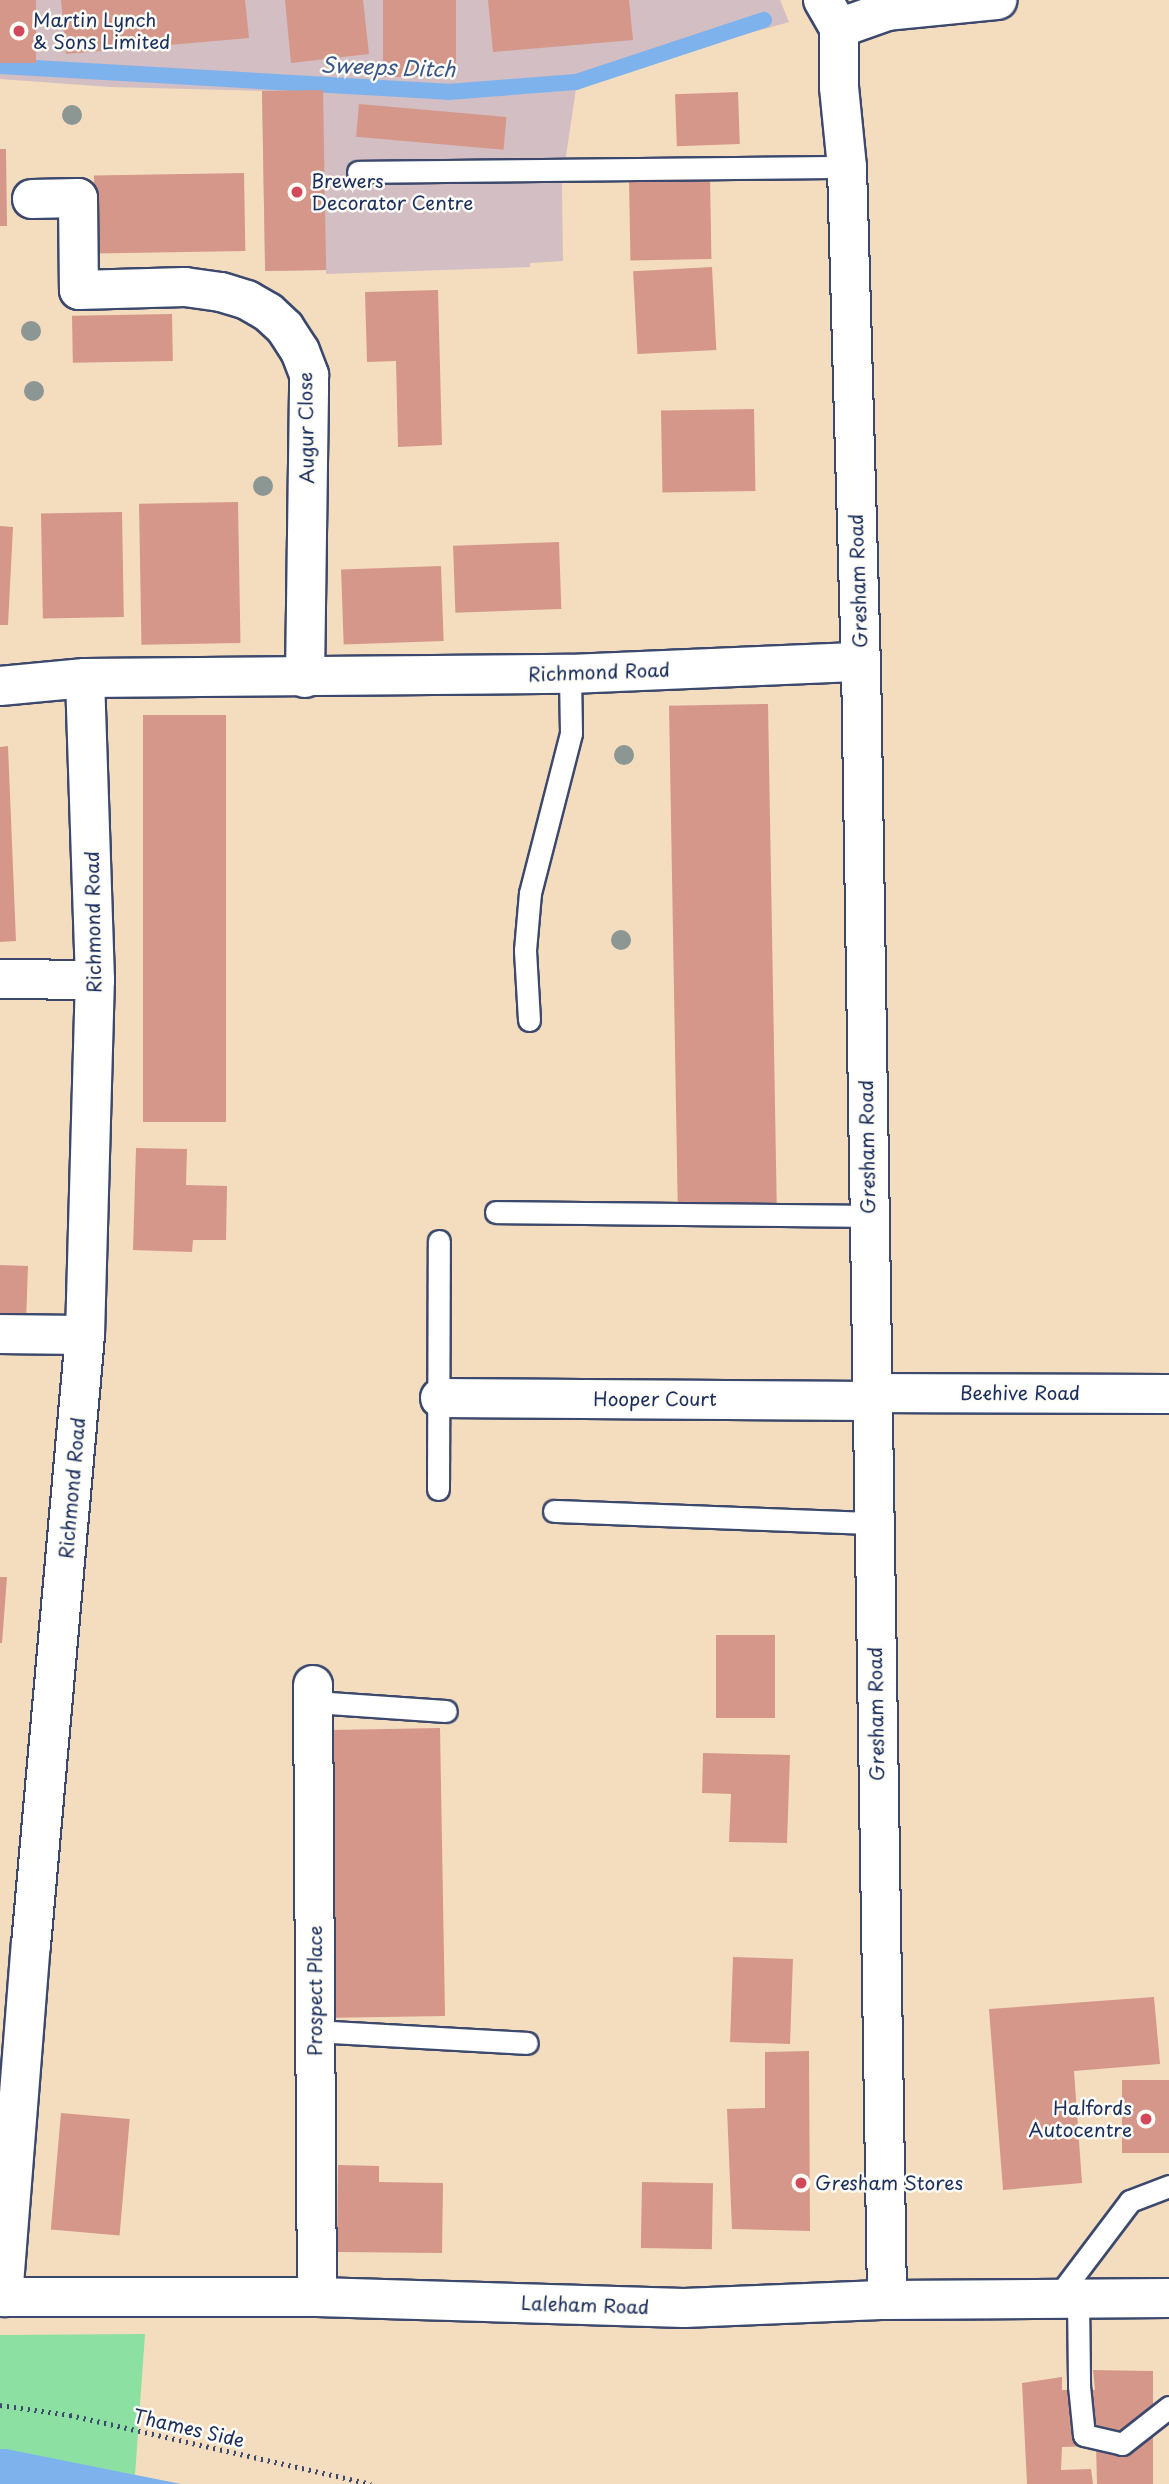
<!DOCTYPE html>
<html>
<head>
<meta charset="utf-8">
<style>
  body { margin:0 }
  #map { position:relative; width:1169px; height:2484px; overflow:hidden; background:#f4ddbf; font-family:"Playpen Sans",sans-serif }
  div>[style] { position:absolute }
  .industrial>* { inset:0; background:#d2bec3 }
  .green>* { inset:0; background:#8ce0a2 }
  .water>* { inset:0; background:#7eb2ec }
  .stream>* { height:16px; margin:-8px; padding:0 8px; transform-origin:8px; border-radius:8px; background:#7eb2ec }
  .building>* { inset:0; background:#d5978a; transform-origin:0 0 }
  .path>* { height:4.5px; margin-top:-2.25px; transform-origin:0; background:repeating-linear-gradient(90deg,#3c496d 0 2px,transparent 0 7px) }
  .roads { filter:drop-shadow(2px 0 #3c496d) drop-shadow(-2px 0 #3c496d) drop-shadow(0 2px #3c496d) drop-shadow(0 -2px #3c496d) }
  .service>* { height:21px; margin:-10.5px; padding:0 10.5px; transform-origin:10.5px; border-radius:10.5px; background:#fff }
  .minor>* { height:38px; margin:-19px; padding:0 19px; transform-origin:19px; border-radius:19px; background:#fff }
  .secondary>* { height:38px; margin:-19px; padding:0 19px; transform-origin:19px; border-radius:19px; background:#fff }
  .trees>* { width:20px; height:20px; margin:-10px; border-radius:50%; background:#8c9693 }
  .dots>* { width:19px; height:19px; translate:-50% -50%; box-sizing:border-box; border:4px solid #fdfcf7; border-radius:50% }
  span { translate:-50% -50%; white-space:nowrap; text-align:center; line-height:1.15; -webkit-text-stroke:5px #fdfcf7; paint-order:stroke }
  .poi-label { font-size:19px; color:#1b2f5e }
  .left { translate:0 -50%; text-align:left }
  .right { translate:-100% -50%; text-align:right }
  .street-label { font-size:19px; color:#1b2f5e }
  .water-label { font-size:21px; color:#395689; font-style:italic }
</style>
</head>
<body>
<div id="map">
  <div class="industrial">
    <i style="clip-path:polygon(0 0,780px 0,789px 22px,577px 82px,562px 183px,563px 261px,530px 263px,530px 267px,326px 274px,326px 270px,265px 271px,262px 91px,110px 87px,0 79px)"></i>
  </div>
  <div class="green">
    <i style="clip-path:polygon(145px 2334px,135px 2475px,0 2449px,0 2335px)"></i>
  </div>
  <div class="water">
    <i style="clip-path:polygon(0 2449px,6px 2449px,181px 2484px,0 2484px)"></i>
  </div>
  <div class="stream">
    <i style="left:0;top:66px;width:449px;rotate:3.3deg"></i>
    <i style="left:448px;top:92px;width:128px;rotate:-4.5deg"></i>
    <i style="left:576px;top:82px;width:198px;rotate:-18.3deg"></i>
  </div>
  <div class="building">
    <i style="left:0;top:0;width:36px;height:63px"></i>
    <i style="clip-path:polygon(61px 0,245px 0,249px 38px,66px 54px)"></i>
    <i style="clip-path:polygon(285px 0,363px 0,369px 54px,291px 63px)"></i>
    <i style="left:383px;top:0;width:73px;height:77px"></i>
    <i style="clip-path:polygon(488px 0,629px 0,633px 40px,493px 52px)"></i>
    <i style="left:323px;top:90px;width:180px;height:61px;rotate:89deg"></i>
    <i style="left:738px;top:92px;width:52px;height:63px;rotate:88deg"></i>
    <i style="left:359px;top:104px;width:148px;height:33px;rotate:5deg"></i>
    <i style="clip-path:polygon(0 149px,6px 149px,7px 226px,0 226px)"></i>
    <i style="left:244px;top:173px;width:78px;height:150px;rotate:89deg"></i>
    <i style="left:710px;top:177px;width:82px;height:81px;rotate:89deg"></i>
    <i style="left:712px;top:267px;width:83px;height:79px;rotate:87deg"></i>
    <i style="clip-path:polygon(438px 290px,442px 445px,398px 447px,396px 361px,367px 362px,365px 292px)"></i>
    <i style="left:172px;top:314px;width:47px;height:100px;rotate:89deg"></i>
    <i style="left:754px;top:409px;width:82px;height:93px;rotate:89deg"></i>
    <i style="left:238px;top:502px;width:141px;height:99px;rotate:89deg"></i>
    <i style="left:122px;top:512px;width:105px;height:81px;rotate:89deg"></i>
    <i style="clip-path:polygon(0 526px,13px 527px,8px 625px,0 625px)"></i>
    <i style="left:559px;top:542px;width:67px;height:106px;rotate:88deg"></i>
    <i style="left:441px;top:566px;width:75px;height:100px;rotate:88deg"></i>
    <i style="left:768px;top:704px;width:502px;height:99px;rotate:89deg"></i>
    <i style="left:143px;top:715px;width:83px;height:407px"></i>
    <i style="clip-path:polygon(8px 746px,16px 941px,0 942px,0 747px)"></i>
    <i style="clip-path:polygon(136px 1148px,187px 1149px,186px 1185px,227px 1186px,226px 1240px,193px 1240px,192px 1252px,133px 1250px)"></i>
    <i style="left:0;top:1265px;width:28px;height:51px;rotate:2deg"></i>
    <i style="clip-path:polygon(0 1577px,7px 1577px,2px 1643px,0 1643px)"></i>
    <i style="left:775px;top:1635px;width:83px;height:59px;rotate:90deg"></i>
    <i style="left:440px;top:1728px;width:288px;height:109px;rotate:89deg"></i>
    <i style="clip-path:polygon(703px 1753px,790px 1755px,787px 1843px,729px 1842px,731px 1794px,702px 1793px)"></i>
    <i style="left:733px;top:1957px;width:60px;height:85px;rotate:2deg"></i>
    <i style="clip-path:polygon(1154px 1997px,1160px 2064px,1074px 2071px,1082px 2183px,1003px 2190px,989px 2009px)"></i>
    <i style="clip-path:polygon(809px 2051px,810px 2231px,732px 2229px,727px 2109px,765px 2108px,765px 2052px)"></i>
    <i style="left:1169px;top:2080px;width:73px;height:47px;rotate:90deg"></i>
    <i style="left:61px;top:2113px;width:69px;height:117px;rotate:5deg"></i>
    <i style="clip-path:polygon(338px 2165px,379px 2166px,379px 2182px,443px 2183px,442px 2253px,337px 2252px)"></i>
    <i style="left:642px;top:2182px;width:71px;height:66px;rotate:1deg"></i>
    <i style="clip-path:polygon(1093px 2370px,1153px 2371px,1153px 2484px,1097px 2484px,1096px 2446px,1062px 2447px,1061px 2470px,1091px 2469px,1093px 2484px,1027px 2484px,1022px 2383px,1062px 2377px,1062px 2390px,1095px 2390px)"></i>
  </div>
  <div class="path">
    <i style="left:0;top:2405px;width:71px;rotate:8.1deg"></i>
    <i style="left:70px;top:2415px;width:309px;rotate:12.9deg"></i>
  </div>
  <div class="roads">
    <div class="service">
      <i style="left:358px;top:172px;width:489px;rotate:-0.6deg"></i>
      <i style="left:529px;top:1020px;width:70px;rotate:-93.3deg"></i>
      <i style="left:525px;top:950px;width:57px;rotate:-85deg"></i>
      <i style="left:530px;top:893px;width:165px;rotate:-75.6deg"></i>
      <i style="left:571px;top:733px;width:59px;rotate:-91deg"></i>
      <i style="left:496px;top:1212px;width:372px;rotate:0.6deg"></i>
      <i style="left:438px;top:1489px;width:248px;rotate:-89.8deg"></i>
      <i style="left:554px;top:1511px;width:318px;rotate:2.2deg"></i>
      <i style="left:314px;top:1702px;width:132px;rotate:3.9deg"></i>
      <i style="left:315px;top:2031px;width:212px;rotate:3.2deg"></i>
      <i style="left:1078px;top:2298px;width:88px;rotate:89.3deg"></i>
      <i style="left:1079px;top:2386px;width:49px;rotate:84.2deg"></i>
      <i style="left:1084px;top:2435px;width:39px;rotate:13deg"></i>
      <i style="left:1122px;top:2444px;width:60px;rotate:-38.2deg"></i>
      <i style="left:1056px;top:2299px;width:123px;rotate:-52.9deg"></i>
      <i style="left:1130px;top:2201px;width:42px;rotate:-21deg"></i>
    </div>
    <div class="minor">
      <i style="left:823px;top:0;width:32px;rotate:60deg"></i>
      <i style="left:839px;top:28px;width:59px;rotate:90deg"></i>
      <i style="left:839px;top:87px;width:80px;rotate:84.3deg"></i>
      <i style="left:847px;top:167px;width:495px;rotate:88.4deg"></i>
      <i style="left:861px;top:662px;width:1638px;rotate:89.09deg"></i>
      <i style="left:839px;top:28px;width:51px;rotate:-19.5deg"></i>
      <i style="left:887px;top:11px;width:111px;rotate:-5.7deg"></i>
      <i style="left:32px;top:199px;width:46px;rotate:-1.2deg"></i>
      <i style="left:78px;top:198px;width:92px;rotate:89.4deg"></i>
      <i style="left:79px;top:290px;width:106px;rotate:-1.6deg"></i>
      <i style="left:185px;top:287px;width:36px;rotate:8deg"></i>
      <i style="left:221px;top:292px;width:27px;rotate:17deg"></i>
      <i style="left:247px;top:300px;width:24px;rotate:30deg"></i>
      <i style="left:268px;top:312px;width:23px;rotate:43deg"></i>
      <i style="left:285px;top:328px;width:27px;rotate:57deg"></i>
      <i style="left:300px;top:351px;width:26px;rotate:69deg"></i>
      <i style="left:309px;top:375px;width:16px;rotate:90deg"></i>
      <i style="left:309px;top:391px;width:287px;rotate:90.8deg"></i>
      <i style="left:0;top:686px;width:85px;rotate:-5.4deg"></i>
      <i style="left:85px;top:678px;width:485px;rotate:-0.5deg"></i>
      <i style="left:570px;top:674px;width:291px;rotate:-2.4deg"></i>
      <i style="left:0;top:979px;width:95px;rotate:0.6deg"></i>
      <i style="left:0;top:1334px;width:85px;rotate:0.7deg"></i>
      <i style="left:870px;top:1393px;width:299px;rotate:0.2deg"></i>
      <i style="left:440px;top:1398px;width:430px;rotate:0.4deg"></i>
      <i style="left:313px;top:1685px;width:612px;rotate:89.63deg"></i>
      <i style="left:3px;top:2297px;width:353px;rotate:-85.5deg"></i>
      <i style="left:31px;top:1945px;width:612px;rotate:-84.94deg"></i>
      <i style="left:85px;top:1335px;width:355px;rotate:-88.4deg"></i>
      <i style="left:95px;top:980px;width:302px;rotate:-91.9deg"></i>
    </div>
    <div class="secondary">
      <i style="left:0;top:2297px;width:317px"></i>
      <i style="left:317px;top:2297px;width:367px;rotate:1.7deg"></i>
      <i style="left:684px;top:2308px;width:203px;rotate:-2.3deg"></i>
      <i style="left:887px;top:2300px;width:282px;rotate:-0.4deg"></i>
    </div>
  </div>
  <div class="trees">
    <i style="left:72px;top:115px"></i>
    <i style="left:31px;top:331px"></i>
    <i style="left:34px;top:391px"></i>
    <i style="left:263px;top:486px"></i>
    <i style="left:624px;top:755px"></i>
    <i style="left:621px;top:940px"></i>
  </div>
  <div class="dots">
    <i style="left:19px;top:31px;background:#d1495b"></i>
    <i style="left:297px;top:192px;background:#d1495b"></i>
    <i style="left:1146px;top:2119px;background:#d1495b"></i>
    <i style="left:801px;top:2183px;background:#d1495b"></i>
  </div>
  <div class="poi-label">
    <span class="left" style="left:33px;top:31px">Martin Lynch<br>&amp; Sons Limited</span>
    <span class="left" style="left:311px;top:192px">Brewers<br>Decorator Centre</span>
    <span class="right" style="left:1132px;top:2119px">Halfords<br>Autocentre</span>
    <span class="left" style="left:815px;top:2183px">Gresham Stores</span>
  </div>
  <div class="street-label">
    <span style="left:306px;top:428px;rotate:-91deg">Augur Close</span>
    <span style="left:858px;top:581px;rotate:-92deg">Gresham Road</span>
    <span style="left:599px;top:672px;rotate:-2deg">Richmond Road</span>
    <span style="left:93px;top:922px;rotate:-91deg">Richmond Road</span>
    <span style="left:867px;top:1147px;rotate:-91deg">Gresham Road</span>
    <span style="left:1020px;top:1393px">Beehive Road</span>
    <span style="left:655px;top:1399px">Hooper Court</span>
    <span style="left:72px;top:1488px;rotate:-85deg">Richmond Road</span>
    <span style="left:876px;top:1714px;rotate:-91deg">Gresham Road</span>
    <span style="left:315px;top:1991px;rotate:-90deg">Prospect Place</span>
    <span style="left:585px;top:2305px;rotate:2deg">Laleham Road</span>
    <span style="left:189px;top:2428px;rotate:13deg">Thames Side</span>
  </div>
  <div class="water-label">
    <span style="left:388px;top:66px;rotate:2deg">Sweeps Ditch</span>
  </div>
</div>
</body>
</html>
